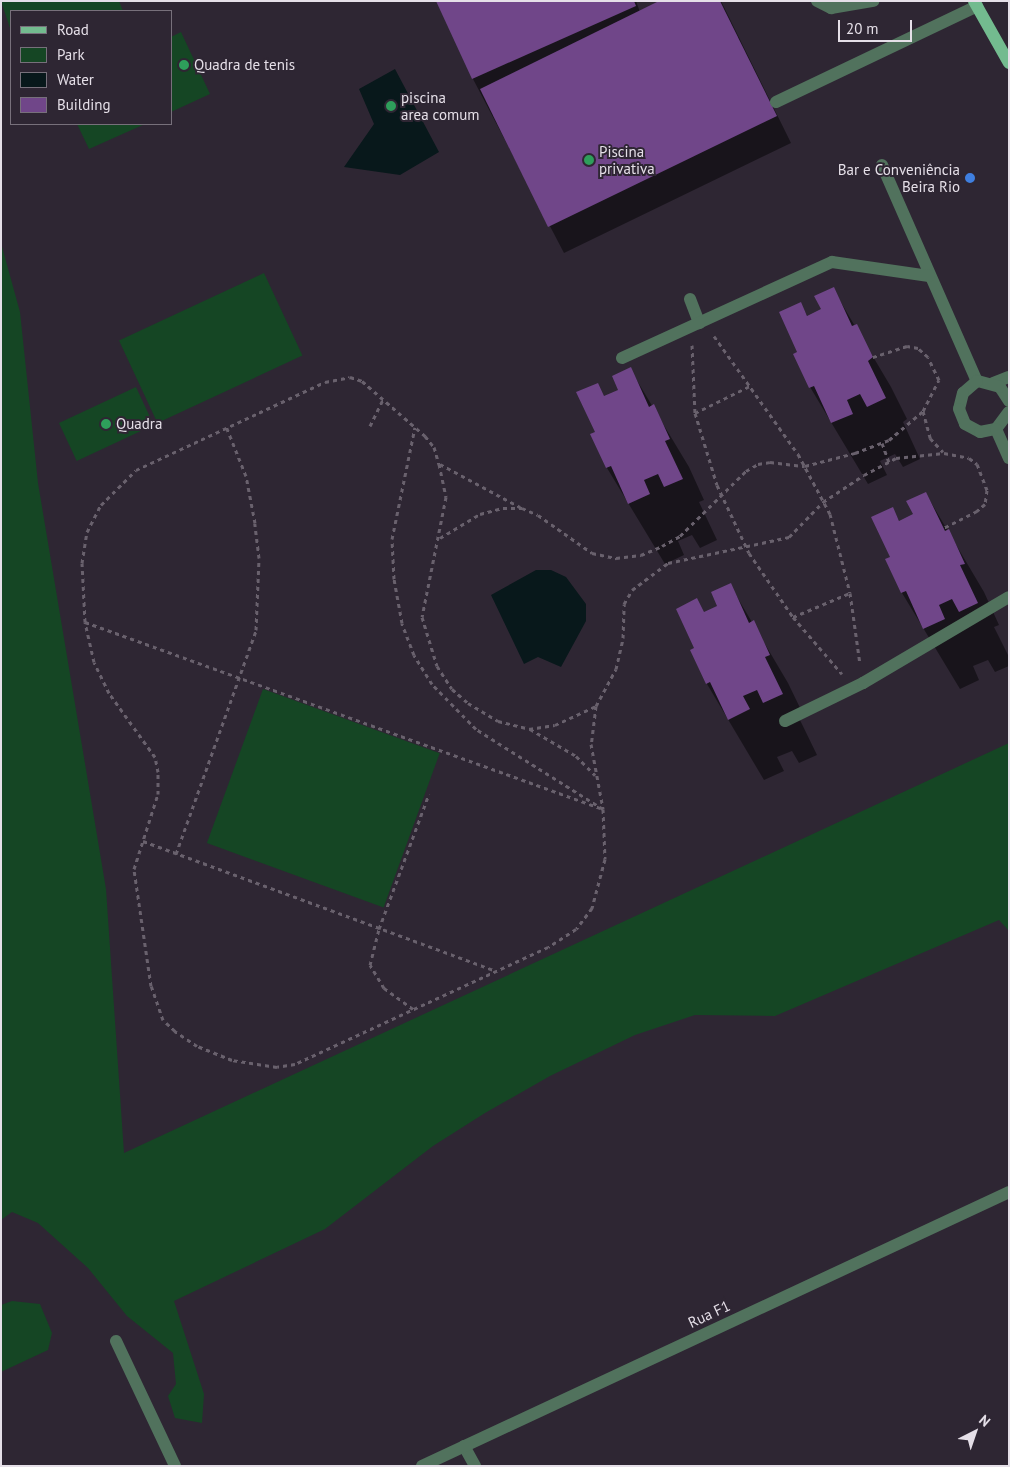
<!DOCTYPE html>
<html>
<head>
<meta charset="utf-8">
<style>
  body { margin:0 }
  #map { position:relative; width:1010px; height:1467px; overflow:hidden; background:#2e2633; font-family:"PT Sans",sans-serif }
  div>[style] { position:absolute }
  .green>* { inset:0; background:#154624; transform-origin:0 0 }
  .water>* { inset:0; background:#08181b }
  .shadow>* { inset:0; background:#0007 }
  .building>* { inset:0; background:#704689 }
  .path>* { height:3px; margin-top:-1.5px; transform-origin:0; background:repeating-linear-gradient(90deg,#69616d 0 4px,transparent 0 8px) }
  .minor>* { height:12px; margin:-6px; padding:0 6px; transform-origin:6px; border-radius:6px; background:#51725d }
  .major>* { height:12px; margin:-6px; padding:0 6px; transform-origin:6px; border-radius:6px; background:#73bb8f }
  .dots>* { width:14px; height:14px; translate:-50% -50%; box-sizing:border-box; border:2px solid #2e2633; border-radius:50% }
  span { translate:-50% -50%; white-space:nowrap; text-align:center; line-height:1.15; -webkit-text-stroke:4px #2e2633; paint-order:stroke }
  .poi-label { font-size:15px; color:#e5dfe8 }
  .left { translate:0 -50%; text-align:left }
  .right { translate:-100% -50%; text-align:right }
  .street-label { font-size:15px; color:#e5dfe8 }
  .frame { position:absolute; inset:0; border:2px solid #e5dfe8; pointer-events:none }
  .legend { position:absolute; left:10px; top:10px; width:162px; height:115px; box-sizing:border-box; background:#2e2633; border:1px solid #77707b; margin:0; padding:6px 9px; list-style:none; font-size:15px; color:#e5dfe8 }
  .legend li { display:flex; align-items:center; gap:10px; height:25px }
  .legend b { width:25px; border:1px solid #77707b }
  .north { position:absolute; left:950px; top:1407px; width:50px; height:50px; -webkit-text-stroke:4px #2e2633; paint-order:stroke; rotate:41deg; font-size:14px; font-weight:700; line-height:20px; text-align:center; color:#e5dfe8 }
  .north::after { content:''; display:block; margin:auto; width:18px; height:22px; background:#e5dfe8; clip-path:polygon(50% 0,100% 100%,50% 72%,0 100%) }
  .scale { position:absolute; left:838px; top:20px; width:74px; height:22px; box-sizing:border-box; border:2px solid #e5dfe8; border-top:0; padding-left:6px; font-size:15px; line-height:18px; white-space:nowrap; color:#e5dfe8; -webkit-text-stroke:4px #2e2633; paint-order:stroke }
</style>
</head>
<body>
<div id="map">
  <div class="green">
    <i style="clip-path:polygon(1px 1px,119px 1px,123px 11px,11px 11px,11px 31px)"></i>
    <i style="clip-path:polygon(181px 32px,210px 94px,171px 112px,171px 37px)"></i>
    <i style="clip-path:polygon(77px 124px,145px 124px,89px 149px)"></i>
    <i style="clip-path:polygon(1px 243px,20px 312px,38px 483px,106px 889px,124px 1153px,1009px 743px,1009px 931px,999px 920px,775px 1016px,695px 1015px,635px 1035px,550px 1076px,485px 1113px,433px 1146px,325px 1229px,174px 1301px,204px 1394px,202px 1423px,175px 1418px,168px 1396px,176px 1384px,173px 1353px,127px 1316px,88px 1268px,38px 1223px,12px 1212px,1px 1220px)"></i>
    <i style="left:264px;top:273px;width:91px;height:160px;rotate:65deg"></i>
    <i style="left:136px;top:387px;width:42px;height:85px;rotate:65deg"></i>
    <i style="left:263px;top:689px;width:188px;height:164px;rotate:20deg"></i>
    <i style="clip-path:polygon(12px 1301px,40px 1304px,52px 1333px,48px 1350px,1px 1372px,1px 1305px)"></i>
  </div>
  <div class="water">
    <i style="clip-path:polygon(395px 69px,439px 152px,400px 175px,344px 167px,374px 124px,359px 89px)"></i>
    <i style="clip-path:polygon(536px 570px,551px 570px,566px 577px,586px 604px,586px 621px,561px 667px,538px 657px,524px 664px,491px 595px)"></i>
  </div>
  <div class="shadow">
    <i style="clip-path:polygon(437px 1px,636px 1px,640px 12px,662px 1px,721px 1px,791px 143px,564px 253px,473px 79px)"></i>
    <i style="clip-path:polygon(833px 289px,891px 387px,907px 419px,903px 422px,920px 459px,903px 467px,895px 454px,880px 461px,887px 475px,868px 484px,810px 387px,799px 352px,800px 304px,808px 317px,822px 310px)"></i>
    <i style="clip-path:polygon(630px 369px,689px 467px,704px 500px,699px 502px,717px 540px,700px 548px,692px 535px,678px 541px,684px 555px,665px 564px,607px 468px,592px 435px,596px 432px,604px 397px,619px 390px)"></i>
    <i style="clip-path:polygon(926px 494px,984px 592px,999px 625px,994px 627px,1009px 657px,1009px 666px,995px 672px,988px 660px,973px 666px,979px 680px,960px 689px,902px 593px,887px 560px,891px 557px,892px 509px,900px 522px,915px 515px)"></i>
    <i style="clip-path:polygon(730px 585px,788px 683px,804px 716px,799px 718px,817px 755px,799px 763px,792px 751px,777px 757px,784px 771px,764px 780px,707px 684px,696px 648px,704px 613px,719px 606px)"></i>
  </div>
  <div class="building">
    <i style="clip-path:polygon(436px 1px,634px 1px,636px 6px,472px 79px)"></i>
    <i style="clip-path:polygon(659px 1px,720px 1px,777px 116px,548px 227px,480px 89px)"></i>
    <i style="clip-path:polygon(834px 287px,852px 326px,857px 324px,873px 357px,868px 361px,886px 398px,867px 407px,860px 394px,847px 400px,853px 414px,831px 423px,814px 386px,809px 388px,793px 354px,797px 352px,779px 312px,801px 302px,807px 316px,821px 309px,814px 296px)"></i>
    <i style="clip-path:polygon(631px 367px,649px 407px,654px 404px,670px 439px,665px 441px,683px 479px,664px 487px,658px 474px,644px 480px,650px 494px,628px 504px,611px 466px,606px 468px,590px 434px,595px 432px,576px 392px,598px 383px,604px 396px,618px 390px,612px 376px)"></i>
    <i style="clip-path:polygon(926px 492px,945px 531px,949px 529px,965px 564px,960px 565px,978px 603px,959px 612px,952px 599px,939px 605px,945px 619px,923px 629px,906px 591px,901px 593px,885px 559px,890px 557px,871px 517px,893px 507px,899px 521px,913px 514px,906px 501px)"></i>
    <i style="clip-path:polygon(731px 583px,749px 623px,754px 620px,770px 655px,765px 657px,783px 694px,763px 703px,757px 690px,743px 696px,750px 709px,728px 720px,710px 682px,706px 684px,690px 650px,694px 648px,676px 609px,697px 598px,704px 612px,717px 606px,711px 592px)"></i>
  </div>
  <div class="path">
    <i style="left:714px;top:336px;width:145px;rotate:54.6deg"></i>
    <i style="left:798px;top:454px;width:68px;rotate:61.9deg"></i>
    <i style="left:830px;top:514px;width:81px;rotate:75.8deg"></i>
    <i style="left:850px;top:593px;width:72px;rotate:82deg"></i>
    <i style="left:692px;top:345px;width:68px;rotate:87.5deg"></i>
    <i style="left:695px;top:413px;width:75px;rotate:73deg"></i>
    <i style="left:717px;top:485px;width:75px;rotate:64.8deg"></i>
    <i style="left:749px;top:553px;width:78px;rotate:55.5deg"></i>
    <i style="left:793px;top:617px;width:75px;rotate:49.3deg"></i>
    <i style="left:923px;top:411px;width:28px;rotate:75deg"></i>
    <i style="left:930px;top:438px;width:19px;rotate:47deg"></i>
    <i style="left:695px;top:413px;width:64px;rotate:-26.2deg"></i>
    <i style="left:370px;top:426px;width:30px;rotate:-64deg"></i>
    <i style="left:882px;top:443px;width:20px;rotate:70deg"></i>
    <i style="left:440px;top:464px;width:91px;rotate:28.3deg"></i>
    <i style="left:440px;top:538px;width:47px;rotate:-31deg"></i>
    <i style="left:480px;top:514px;width:24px;rotate:-15deg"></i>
    <i style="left:503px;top:508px;width:19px"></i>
    <i style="left:522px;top:508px;width:17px;rotate:24deg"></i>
    <i style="left:538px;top:515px;width:66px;rotate:35.1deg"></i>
    <i style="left:592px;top:553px;width:25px;rotate:12deg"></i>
    <i style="left:616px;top:558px;width:25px;rotate:-7deg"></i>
    <i style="left:641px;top:555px;width:23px;rotate:-23deg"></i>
    <i style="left:662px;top:546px;width:21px;rotate:-29deg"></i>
    <i style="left:680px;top:536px;width:93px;rotate:-44.6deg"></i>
    <i style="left:746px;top:471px;width:14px;rotate:-30deg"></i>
    <i style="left:758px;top:464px;width:12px;rotate:-9deg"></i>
    <i style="left:770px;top:462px;width:35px;rotate:7deg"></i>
    <i style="left:805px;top:466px;width:52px;rotate:-14.6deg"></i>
    <i style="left:855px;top:453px;width:36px;rotate:-21deg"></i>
    <i style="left:889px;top:440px;width:45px;rotate:-40.5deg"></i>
    <i style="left:923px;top:411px;width:35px;rotate:-63deg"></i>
    <i style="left:939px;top:380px;width:25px;rotate:-116deg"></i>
    <i style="left:928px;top:357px;width:13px;rotate:-138deg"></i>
    <i style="left:918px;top:348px;width:11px;rotate:-170deg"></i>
    <i style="left:907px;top:346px;width:36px;rotate:162deg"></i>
    <i style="left:793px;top:617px;width:62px;rotate:-22.8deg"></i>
    <i style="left:85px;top:622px;width:551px;rotate:19.85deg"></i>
    <i style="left:603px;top:809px;width:150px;rotate:-147.8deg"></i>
    <i style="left:476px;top:729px;width:63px;rotate:-134.4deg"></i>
    <i style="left:432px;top:684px;width:34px;rotate:-122deg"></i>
    <i style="left:414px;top:655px;width:34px;rotate:-111deg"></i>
    <i style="left:402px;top:623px;width:45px;rotate:-100.3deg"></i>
    <i style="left:394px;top:579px;width:40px;rotate:-92.9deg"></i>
    <i style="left:392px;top:539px;width:114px;rotate:-78.4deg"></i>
    <i style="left:596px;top:706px;width:38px;rotate:97deg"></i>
    <i style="left:591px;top:744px;width:66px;rotate:79.5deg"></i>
    <i style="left:603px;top:809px;width:50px;rotate:87.7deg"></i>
    <i style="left:605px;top:859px;width:51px;rotate:104.9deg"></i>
    <i style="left:592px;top:908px;width:26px;rotate:127deg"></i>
    <i style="left:576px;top:929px;width:33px;rotate:147deg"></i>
    <i style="left:548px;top:947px;width:279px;rotate:155.2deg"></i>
    <i style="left:295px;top:1064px;width:18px;rotate:171deg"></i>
    <i style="left:277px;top:1067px;width:46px;rotate:-171.2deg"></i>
    <i style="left:232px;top:1060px;width:38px;rotate:-158deg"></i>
    <i style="left:197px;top:1046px;width:27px;rotate:-146deg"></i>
    <i style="left:175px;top:1031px;width:16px;rotate:-137deg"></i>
    <i style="left:163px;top:1020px;width:36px;rotate:-109deg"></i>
    <i style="left:151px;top:986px;width:118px;rotate:-98.3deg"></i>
    <i style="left:134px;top:869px;width:79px;rotate:-72.3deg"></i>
    <i style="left:158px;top:794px;width:22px;rotate:-90deg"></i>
    <i style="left:158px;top:772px;width:15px;rotate:-101deg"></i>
    <i style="left:155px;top:757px;width:79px;rotate:-125.7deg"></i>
    <i style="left:109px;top:693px;width:34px;rotate:-116deg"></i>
    <i style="left:94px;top:662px;width:41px;rotate:-102.7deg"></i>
    <i style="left:85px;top:622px;width:59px;rotate:-92.9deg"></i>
    <i style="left:82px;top:563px;width:31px;rotate:-81deg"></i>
    <i style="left:87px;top:532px;width:30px;rotate:-63deg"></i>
    <i style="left:101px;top:505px;width:49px;rotate:-45deg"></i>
    <i style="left:136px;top:470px;width:208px;rotate:-25deg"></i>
    <i style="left:325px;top:382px;width:25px;rotate:-11deg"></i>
    <i style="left:350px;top:377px;width:13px;rotate:18deg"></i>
    <i style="left:362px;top:381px;width:84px;rotate:41.1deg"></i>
    <i style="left:425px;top:436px;width:14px;rotate:51deg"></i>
    <i style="left:434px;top:447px;width:18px;rotate:74deg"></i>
    <i style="left:439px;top:464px;width:34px;rotate:78deg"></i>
    <i style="left:446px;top:497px;width:122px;rotate:101.3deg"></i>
    <i style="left:422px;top:617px;width:51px;rotate:73deg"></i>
    <i style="left:437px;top:666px;width:27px;rotate:57deg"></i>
    <i style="left:452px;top:689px;width:21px;rotate:41deg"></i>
    <i style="left:468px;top:703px;width:35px;rotate:31deg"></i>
    <i style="left:498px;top:721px;width:32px;rotate:14deg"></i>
    <i style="left:529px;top:729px;width:26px;rotate:-9deg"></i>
    <i style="left:555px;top:725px;width:45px;rotate:-24.9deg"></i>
    <i style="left:596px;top:706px;width:42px;rotate:-61.6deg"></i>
    <i style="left:616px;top:669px;width:32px;rotate:-77deg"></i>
    <i style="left:623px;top:638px;width:34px;rotate:-88deg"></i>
    <i style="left:624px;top:604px;width:16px;rotate:-60deg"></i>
    <i style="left:632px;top:590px;width:45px;rotate:-36.9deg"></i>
    <i style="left:668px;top:563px;width:124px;rotate:-12.1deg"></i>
    <i style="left:789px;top:537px;width:49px;rotate:-45.8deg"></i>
    <i style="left:823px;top:502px;width:49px;rotate:-33.4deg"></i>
    <i style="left:864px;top:475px;width:36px;rotate:-28deg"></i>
    <i style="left:896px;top:458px;width:48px;rotate:-5.9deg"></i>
    <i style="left:944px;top:453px;width:25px;rotate:11deg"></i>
    <i style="left:969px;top:458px;width:10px;rotate:37deg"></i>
    <i style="left:977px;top:464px;width:28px;rotate:69deg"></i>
    <i style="left:987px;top:490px;width:14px;rotate:98deg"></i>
    <i style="left:985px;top:504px;width:11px;rotate:139deg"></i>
    <i style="left:977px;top:511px;width:38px;rotate:153deg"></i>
    <i style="left:530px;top:729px;width:53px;rotate:30.4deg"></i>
    <i style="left:576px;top:756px;width:27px;rotate:45deg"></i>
    <i style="left:143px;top:841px;width:376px;rotate:20.2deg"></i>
    <i style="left:176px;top:854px;width:238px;rotate:-70.3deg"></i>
    <i style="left:256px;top:630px;width:72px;rotate:-87.6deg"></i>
    <i style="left:259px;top:558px;width:35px;rotate:-97deg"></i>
    <i style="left:255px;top:523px;width:48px;rotate:-100.8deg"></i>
    <i style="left:246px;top:476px;width:54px;rotate:-111.8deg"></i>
    <i style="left:413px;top:1009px;width:36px;rotate:-144deg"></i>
    <i style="left:384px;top:988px;width:27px;rotate:-121deg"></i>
    <i style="left:370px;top:965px;width:37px;rotate:-76deg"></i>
    <i style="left:379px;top:929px;width:144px;rotate:-69.7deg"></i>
  </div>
  <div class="minor">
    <i style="left:817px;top:1px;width:16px;rotate:27deg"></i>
    <i style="left:831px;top:8px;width:43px;rotate:-9.5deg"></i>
    <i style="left:776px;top:102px;width:223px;rotate:-25.5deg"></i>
    <i style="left:882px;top:165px;width:236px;rotate:66.3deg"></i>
    <i style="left:690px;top:299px;width:26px;rotate:69deg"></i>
    <i style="left:622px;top:358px;width:231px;rotate:-24.6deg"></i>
    <i style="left:832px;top:262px;width:98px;rotate:8.2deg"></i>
    <i style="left:993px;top:383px;width:17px;rotate:-21deg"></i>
    <i style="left:1009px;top:401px;width:17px;rotate:-123deg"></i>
    <i style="left:1000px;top:387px;width:24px;rotate:-165deg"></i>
    <i style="left:977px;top:381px;width:18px;rotate:139deg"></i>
    <i style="left:963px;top:393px;width:16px;rotate:104deg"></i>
    <i style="left:959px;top:409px;width:16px;rotate:68deg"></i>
    <i style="left:965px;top:424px;width:17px;rotate:28deg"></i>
    <i style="left:980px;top:432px;width:16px;rotate:-11deg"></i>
    <i style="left:996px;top:429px;width:21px;rotate:-53deg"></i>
    <i style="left:996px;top:429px;width:32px;rotate:66deg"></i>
    <i style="left:785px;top:721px;width:87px;rotate:-26deg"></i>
    <i style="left:863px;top:683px;width:169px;rotate:-30.5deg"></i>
    <i style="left:116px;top:1341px;width:138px;rotate:64.7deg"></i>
    <i style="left:464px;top:1446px;width:23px;rotate:61deg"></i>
    <i style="left:422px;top:1466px;width:648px;rotate:-25.02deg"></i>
  </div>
  <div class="major">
    <i style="left:974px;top:1px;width:71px;rotate:60.6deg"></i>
  </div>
  <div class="dots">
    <i style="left:184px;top:65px;background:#2e9e5b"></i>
    <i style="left:391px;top:106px;background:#2e9e5b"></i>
    <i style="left:589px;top:160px;background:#2e9e5b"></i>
    <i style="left:970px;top:178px;background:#3f7fe0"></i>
    <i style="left:106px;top:424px;background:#2e9e5b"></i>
  </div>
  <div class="poi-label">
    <span class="left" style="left:194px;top:65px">Quadra de tenis</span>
    <span class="left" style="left:401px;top:106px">piscina<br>area comum</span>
    <span class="left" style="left:599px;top:160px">Piscina<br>privativa</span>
    <span class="right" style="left:960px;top:178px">Bar e Conveniência<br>Beira Rio</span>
    <span class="left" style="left:116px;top:424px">Quadra</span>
  </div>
  <div class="street-label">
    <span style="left:709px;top:1314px;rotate:-25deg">Rua F1</span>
  </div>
  <div class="frame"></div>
  <ul class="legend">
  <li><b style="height:6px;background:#73bb8f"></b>Road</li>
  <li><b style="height:14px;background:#154624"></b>Park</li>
  <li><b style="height:14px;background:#08181b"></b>Water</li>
  <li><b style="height:14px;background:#704689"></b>Building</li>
  </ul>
  <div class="north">N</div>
  <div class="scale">20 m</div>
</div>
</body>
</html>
